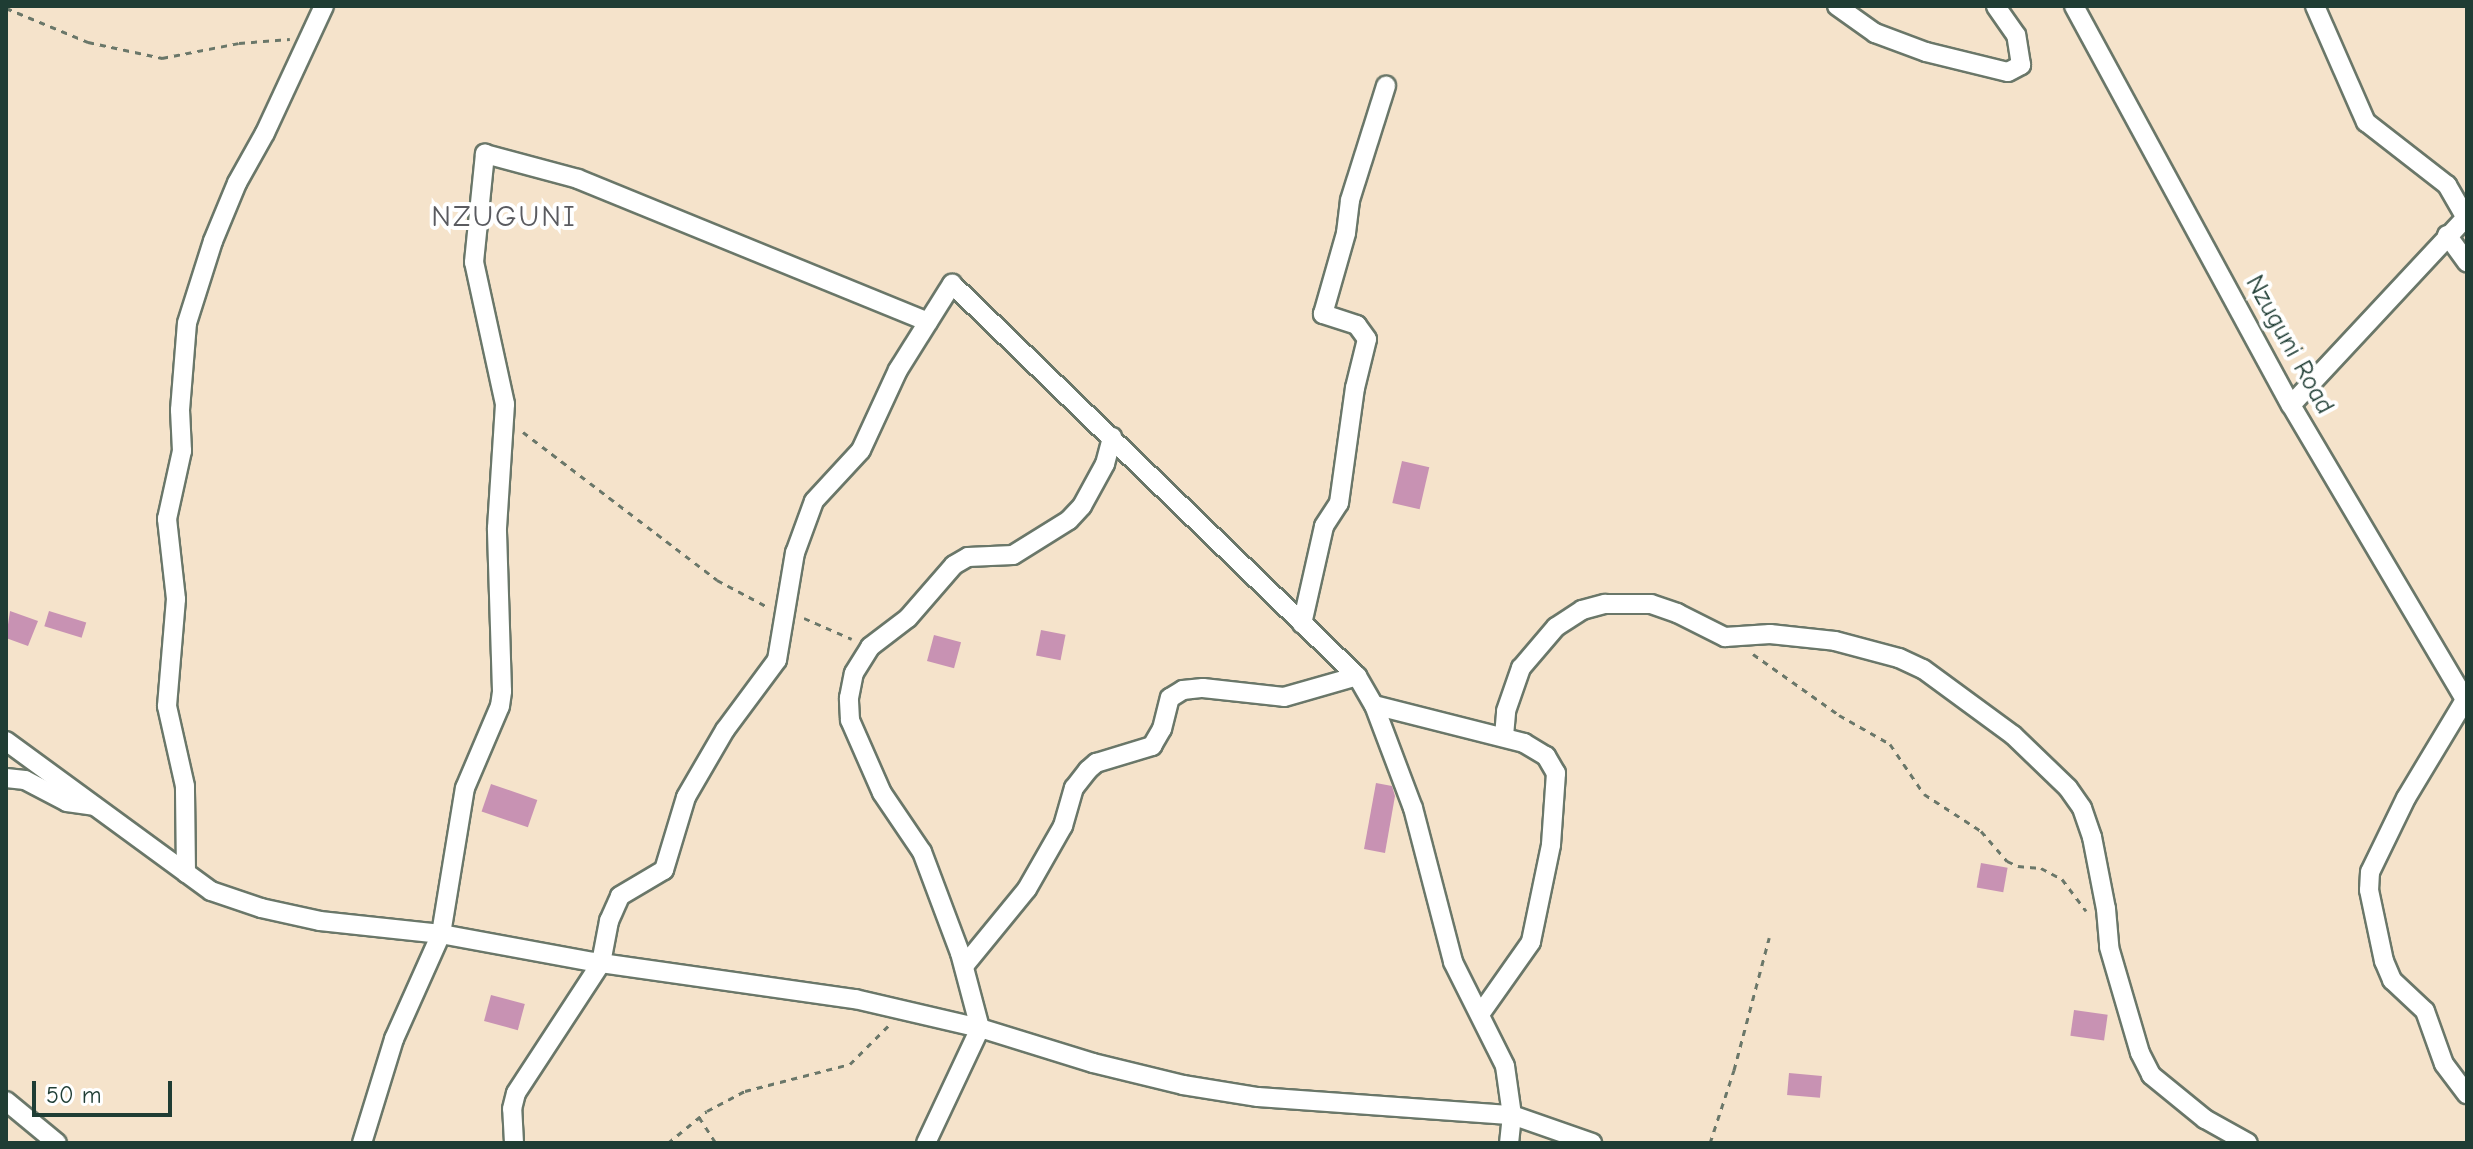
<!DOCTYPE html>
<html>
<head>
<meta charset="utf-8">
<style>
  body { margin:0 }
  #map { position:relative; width:2473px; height:1149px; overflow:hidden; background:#f5e3cb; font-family:"Comic Neue",sans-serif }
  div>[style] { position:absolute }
  .building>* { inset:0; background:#c892b3; transform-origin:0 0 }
  .path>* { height:3px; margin-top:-1.5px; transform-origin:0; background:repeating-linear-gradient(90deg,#6a7769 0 6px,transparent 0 12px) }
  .roads { filter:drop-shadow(2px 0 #6a7769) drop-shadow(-2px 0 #6a7769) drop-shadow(0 2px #6a7769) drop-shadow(0 -2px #6a7769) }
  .minor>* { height:18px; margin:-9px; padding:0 9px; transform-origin:9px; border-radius:9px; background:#fff }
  span { translate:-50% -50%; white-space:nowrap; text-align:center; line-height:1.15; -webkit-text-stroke:8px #fff; paint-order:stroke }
  .street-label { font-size:26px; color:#1f3d34 }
  .quarter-label { font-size:30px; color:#5a5b60; letter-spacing:2px }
  .frame { position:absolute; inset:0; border:8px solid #1f3d34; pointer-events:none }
  .scale { position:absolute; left:32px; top:1081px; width:140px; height:36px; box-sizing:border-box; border:4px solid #1f3d34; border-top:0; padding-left:10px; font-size:24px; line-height:28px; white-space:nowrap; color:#1f3d34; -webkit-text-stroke:6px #fff; paint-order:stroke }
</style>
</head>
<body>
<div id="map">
  <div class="building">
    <i style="left:1402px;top:461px;width:28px;height:43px;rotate:13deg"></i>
    <i style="clip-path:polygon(10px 611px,38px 621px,28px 646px,6px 638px)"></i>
    <i style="left:49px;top:611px;width:39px;height:16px;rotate:17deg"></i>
    <i style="left:1041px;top:630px;width:25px;height:26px;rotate:11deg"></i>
    <i style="left:934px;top:635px;width:28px;height:27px;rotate:15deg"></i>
    <i style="clip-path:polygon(1376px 783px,1392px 786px,1395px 796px,1385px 853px,1364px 849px)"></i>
    <i style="left:491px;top:784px;width:49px;height:29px;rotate:19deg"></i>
    <i style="left:1981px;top:863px;width:27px;height:25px;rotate:10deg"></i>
    <i style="left:491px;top:995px;width:35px;height:27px;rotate:15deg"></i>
    <i style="left:2074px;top:1010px;width:34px;height:26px;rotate:8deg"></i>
    <i style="left:1789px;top:1073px;width:33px;height:22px;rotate:5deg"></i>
  </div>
  <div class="path">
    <i style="left:6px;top:8px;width:89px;rotate:22.5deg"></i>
    <i style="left:88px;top:42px;width:76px;rotate:12.2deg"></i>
    <i style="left:162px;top:58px;width:78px;rotate:-11deg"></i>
    <i style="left:239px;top:43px;width:51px;rotate:-4.5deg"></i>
    <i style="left:523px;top:432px;width:244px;rotate:37.3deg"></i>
    <i style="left:717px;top:580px;width:55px;rotate:28deg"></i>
    <i style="left:804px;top:618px;width:52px;rotate:23.6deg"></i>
    <i style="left:1753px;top:654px;width:105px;rotate:35.3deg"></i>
    <i style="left:1839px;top:715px;width:59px;rotate:29.6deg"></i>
    <i style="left:1890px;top:744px;width:60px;rotate:55.8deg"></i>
    <i style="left:1924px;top:794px;width:68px;rotate:33deg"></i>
    <i style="left:1981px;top:831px;width:40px;rotate:49deg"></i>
    <i style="left:2007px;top:861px;width:12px;rotate:24deg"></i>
    <i style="left:2018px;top:866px;width:23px;rotate:5deg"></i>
    <i style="left:2041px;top:868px;width:24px;rotate:28deg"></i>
    <i style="left:2062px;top:879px;width:40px;rotate:53deg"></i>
    <i style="left:699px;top:1117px;width:31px;rotate:57deg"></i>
    <i style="left:668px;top:1143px;width:50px;rotate:-39.4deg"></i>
    <i style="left:707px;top:1111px;width:43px;rotate:-27.8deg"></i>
    <i style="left:745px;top:1091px;width:108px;rotate:-14.4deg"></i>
    <i style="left:850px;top:1064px;width:54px;rotate:-45deg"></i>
    <i style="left:1710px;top:1143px;width:77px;rotate:-71.8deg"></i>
    <i style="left:1734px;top:1070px;width:137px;rotate:-75.1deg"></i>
  </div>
  <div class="roads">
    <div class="minor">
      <i style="left:1837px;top:6px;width:47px;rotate:35.4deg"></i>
      <i style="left:1875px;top:33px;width:54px;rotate:20.4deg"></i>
      <i style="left:1926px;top:52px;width:84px;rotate:13.7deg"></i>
      <i style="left:2008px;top:72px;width:15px;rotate:-28deg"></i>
      <i style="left:2021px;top:65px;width:30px;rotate:-99deg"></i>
      <i style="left:2016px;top:35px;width:35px;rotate:-125deg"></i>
      <i style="left:2074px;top:6px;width:454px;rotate:61.5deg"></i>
      <i style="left:2291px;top:405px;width:346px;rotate:59.4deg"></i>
      <i style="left:2315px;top:6px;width:127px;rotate:66.3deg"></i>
      <i style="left:2366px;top:122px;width:103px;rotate:37.9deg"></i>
      <i style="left:2447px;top:185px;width:38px;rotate:60deg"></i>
      <i style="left:2447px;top:235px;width:34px;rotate:54deg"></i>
      <i style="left:2291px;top:405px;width:258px;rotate:-47deg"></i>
      <i style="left:1302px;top:624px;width:100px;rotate:-77.3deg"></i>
      <i style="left:1324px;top:526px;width:27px;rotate:-57deg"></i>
      <i style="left:1339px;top:503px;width:116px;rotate:-82.1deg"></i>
      <i style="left:1355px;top:388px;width:50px;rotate:-76.2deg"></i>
      <i style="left:1367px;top:339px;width:17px;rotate:-126deg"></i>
      <i style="left:1357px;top:325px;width:36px;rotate:-162deg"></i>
      <i style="left:1323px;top:314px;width:84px;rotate:-74.1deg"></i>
      <i style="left:1346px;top:233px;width:33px;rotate:-83deg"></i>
      <i style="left:1350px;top:200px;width:120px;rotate:-72.5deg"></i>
      <i style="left:2465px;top:700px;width:114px;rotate:121deg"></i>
      <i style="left:2406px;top:798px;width:82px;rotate:115.9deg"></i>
      <i style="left:2370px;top:872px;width:18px;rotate:93deg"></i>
      <i style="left:2369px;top:890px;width:73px;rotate:78.1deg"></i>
      <i style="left:2384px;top:961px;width:21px;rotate:67deg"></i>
      <i style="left:2392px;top:980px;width:45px;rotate:43.2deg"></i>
      <i style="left:2425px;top:1011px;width:56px;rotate:70.3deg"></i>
      <i style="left:2444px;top:1064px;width:38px;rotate:53deg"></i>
      <i style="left:1374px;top:705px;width:155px;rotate:14.2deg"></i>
      <i style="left:1524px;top:743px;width:26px;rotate:31deg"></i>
      <i style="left:1546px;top:756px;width:20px;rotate:60deg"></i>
      <i style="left:1556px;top:773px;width:72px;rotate:94deg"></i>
      <i style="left:1551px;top:845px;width:99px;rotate:101.7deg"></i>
      <i style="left:1531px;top:942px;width:87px;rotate:125.2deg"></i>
      <i style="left:1504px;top:736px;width:25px;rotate:-85deg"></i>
      <i style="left:1506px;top:711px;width:46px;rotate:-70.8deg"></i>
      <i style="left:1521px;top:668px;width:54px;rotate:-49.5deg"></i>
      <i style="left:1556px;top:627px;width:31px;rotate:-33deg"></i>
      <i style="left:1582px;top:610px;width:24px;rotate:-15deg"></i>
      <i style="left:1605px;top:604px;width:46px"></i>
      <i style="left:1651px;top:604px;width:28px;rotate:19deg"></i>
      <i style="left:1677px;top:613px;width:54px;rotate:26.6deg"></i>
      <i style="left:1725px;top:637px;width:45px;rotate:-3.8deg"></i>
      <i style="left:1770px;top:634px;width:65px;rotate:6.1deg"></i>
      <i style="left:1835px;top:641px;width:66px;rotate:14.9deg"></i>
      <i style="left:1899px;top:658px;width:26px;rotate:25deg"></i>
      <i style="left:1923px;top:669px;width:112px;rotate:36.3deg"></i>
      <i style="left:2013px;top:735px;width:76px;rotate:43.9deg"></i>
      <i style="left:2068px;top:788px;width:24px;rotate:55deg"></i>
      <i style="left:2082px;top:808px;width:31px;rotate:71deg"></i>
      <i style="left:2092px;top:837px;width:73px;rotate:79deg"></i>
      <i style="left:2106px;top:909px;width:38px;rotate:85deg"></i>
      <i style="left:2109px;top:947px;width:110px;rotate:73.7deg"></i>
      <i style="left:2140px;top:1053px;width:25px;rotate:63deg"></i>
      <i style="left:2151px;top:1075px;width:70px;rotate:39.2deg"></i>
      <i style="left:2205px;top:1119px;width:49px;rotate:29.2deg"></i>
      <i style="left:6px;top:741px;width:254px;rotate:36.2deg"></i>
      <i style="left:211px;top:891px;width:53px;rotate:18.8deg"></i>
      <i style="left:261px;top:908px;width:60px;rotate:12.4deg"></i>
      <i style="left:320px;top:921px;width:122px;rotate:6.1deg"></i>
      <i style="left:441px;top:934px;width:156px;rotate:10.4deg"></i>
      <i style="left:594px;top:962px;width:264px;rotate:8.1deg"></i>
      <i style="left:855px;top:999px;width:128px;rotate:13.1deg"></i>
      <i style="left:980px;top:1028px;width:118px;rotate:17.2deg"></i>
      <i style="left:1093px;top:1063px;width:93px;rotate:13.7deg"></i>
      <i style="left:1183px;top:1085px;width:76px;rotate:9.1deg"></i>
      <i style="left:1258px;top:1097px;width:255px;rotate:4.1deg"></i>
      <i style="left:1512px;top:1115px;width:85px;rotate:19.3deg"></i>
      <i style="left:6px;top:778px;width:19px;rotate:6deg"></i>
      <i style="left:25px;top:780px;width:47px;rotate:27.6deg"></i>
      <i style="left:67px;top:802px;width:27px;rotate:8deg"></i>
      <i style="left:186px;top:873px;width:87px;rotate:-90.7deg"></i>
      <i style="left:185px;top:786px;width:82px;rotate:-102.7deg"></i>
      <i style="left:167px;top:706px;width:107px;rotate:-85.2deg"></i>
      <i style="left:176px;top:599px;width:81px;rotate:-96.4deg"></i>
      <i style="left:167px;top:519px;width:70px;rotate:-77.6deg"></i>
      <i style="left:182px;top:451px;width:41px;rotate:-92.8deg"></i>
      <i style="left:180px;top:410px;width:87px;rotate:-85.4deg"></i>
      <i style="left:187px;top:323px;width:86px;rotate:-72.4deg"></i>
      <i style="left:213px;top:241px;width:63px;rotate:-67.5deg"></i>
      <i style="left:237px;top:183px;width:57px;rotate:-60.8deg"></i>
      <i style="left:265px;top:133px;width:140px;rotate:-65.1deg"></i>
      <i style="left:964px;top:966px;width:99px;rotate:-50.7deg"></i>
      <i style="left:1027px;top:889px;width:73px;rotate:-60.3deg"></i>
      <i style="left:1063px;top:826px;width:40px;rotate:-74deg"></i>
      <i style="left:1074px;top:788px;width:23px;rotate:-52deg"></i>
      <i style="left:1088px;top:770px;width:11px;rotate:-41deg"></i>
      <i style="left:1096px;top:763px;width:59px;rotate:-16.9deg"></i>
      <i style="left:1152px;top:746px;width:20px;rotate:-60deg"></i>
      <i style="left:1162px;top:729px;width:32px;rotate:-76deg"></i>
      <i style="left:1170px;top:698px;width:15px;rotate:-32deg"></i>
      <i style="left:1183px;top:690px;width:20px;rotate:-6deg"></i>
      <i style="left:1203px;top:688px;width:81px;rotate:6.3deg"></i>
      <i style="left:1284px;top:697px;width:76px;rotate:-16deg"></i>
      <i style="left:6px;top:1101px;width:66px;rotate:39.5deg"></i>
      <i style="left:362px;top:1143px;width:109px;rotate:-72.9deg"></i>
      <i style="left:394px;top:1039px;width:115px;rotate:-65.9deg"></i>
      <i style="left:441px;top:934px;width:148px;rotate:-80.7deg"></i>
      <i style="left:465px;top:788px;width:89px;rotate:-66.9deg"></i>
      <i style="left:500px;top:706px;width:15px;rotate:-82deg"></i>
      <i style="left:502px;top:691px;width:163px;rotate:-91.8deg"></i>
      <i style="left:497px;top:528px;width:124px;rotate:-86.3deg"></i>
      <i style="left:505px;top:404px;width:145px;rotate:-102.3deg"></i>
      <i style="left:474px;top:262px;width:109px;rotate:-84.2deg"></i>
      <i style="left:485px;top:154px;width:96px;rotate:15deg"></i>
      <i style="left:578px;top:179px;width:378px;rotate:22.2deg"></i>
      <i style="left:514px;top:1143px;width:34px;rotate:-93deg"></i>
      <i style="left:512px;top:1109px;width:16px;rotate:-76deg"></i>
      <i style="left:516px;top:1093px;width:155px;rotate:-56.8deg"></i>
      <i style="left:601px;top:963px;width:43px;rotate:-79.2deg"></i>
      <i style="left:609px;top:921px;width:27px;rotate:-66deg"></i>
      <i style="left:620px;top:896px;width:51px;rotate:-30.6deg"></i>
      <i style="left:664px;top:870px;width:76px;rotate:-73.2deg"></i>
      <i style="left:686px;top:797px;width:78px;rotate:-59.8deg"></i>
      <i style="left:725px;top:730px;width:87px;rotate:-53.4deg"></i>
      <i style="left:777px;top:660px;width:109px;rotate:-80.5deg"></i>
      <i style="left:795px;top:553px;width:55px;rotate:-69.9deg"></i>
      <i style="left:814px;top:501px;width:69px;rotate:-47.3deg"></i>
      <i style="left:861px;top:450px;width:88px;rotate:-65.2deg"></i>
      <i style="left:898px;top:370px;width:102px;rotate:-57.9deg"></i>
      <i style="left:952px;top:284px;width:564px;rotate:44.07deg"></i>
      <i style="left:1357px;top:676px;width:34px;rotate:60deg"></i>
      <i style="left:1374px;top:705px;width:110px;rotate:69.3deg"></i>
      <i style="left:1413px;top:808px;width:159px;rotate:75.4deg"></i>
      <i style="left:1453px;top:962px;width:116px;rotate:63.4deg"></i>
      <i style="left:1505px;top:1066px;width:49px;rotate:81.9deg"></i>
      <i style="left:1512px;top:1115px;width:28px;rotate:96deg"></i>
      <i style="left:926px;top:1143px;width:127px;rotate:-64.8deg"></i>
      <i style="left:980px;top:1028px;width:78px;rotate:-104.9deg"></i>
      <i style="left:960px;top:953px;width:108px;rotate:-110.6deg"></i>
      <i style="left:922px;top:852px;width:71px;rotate:-124.1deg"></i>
      <i style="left:882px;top:793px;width:80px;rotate:-113.7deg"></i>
      <i style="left:850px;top:720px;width:22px;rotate:-93deg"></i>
      <i style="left:849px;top:698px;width:25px;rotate:-79deg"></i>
      <i style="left:854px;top:673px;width:31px;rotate:-58deg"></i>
      <i style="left:870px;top:647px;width:48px;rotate:-37.3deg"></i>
      <i style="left:908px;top:618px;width:70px;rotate:-49deg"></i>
      <i style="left:954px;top:565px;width:16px;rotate:-30deg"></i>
      <i style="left:968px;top:557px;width:45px;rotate:-2.5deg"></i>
      <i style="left:1013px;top:555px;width:66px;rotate:-32deg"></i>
      <i style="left:1069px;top:520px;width:19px;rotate:-47deg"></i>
      <i style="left:1082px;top:506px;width:48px;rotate:-61.3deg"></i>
      <i style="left:1105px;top:464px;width:28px;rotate:-75deg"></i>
    </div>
  </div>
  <div class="street-label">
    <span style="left:2289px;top:345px;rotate:61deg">Nzuguni Road</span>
  </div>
  <div class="quarter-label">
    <span style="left:504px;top:217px">NZUGUNI</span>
  </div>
  <div class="frame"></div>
  <div class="scale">50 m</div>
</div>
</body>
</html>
